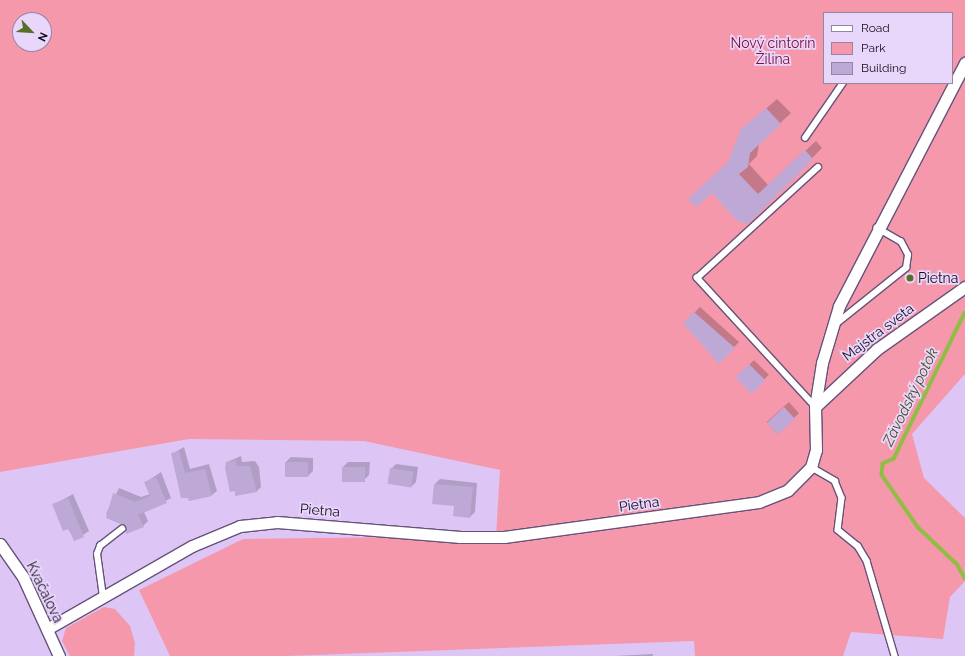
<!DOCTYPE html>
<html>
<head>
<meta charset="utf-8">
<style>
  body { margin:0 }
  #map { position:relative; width:965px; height:656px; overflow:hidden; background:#ddc6f5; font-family:Raleway,sans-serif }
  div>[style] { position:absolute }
  .green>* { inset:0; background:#f698ab }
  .shadow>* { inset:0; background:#0003; transform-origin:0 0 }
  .stream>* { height:3.5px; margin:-1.75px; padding:0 1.75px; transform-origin:1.75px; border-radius:1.75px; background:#91bd46 }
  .building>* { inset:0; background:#bea8d5; transform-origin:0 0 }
  .roads { filter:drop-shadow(1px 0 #66527a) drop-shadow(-1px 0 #66527a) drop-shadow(0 1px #66527a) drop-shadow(0 -1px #66527a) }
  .service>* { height:5.5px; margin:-2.75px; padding:0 2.75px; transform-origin:2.75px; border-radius:2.75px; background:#fff }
  .minor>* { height:11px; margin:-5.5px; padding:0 5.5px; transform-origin:5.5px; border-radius:5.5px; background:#fff }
  .dots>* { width:11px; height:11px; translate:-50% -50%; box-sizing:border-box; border:2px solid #e8d6fb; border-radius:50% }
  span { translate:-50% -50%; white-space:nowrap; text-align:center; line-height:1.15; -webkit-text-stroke:3.5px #e8d6fb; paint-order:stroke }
  .park-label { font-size:14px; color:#810d38 }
  .poi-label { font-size:14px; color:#160e1d }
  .left { translate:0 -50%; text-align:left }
  .street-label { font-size:14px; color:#160e1d }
  .water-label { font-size:15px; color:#405224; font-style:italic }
  .legend { position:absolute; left:823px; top:12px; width:130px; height:72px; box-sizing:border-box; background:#e8d6fb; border:1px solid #9486a2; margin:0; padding:5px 7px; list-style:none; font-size:12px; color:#160e1d }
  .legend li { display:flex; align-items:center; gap:8px; height:20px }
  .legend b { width:20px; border:1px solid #9486a2 }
  .north { position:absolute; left:12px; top:12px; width:40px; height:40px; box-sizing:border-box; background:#e8d6fb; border:1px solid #9486a2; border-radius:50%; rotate:115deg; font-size:11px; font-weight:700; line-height:16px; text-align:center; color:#160e1d }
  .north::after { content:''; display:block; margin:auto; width:14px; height:18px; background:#557024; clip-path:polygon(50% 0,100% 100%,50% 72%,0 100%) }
</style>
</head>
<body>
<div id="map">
  <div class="green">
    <i style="clip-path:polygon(evenodd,0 0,965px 0,965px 374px,912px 434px,924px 478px,965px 518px,965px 581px,950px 597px,943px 639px,851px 632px,843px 656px,695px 656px,694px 641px,287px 656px,170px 656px,139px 590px,243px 539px,496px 536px,500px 470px,364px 441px,189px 439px,0 472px,0 0,824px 13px,952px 13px,952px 83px,824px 83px,824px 13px,0 0,20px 20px,44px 20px,44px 44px,20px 44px,20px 20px)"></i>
    <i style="clip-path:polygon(104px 607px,115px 609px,130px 626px,135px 643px,134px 656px,70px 656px,62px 641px,66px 628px)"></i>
  </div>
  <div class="shadow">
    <i style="clip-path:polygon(777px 99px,791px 113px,759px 143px,757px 156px,749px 164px,768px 185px,816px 141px,822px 148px,748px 223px,729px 162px,750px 123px)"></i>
    <i style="clip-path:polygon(700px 307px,739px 342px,719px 363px,684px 323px)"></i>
    <i style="left:754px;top:360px;width:21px;height:25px;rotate:45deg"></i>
    <i style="left:789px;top:402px;width:15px;height:30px;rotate:48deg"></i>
    <i style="clip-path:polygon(184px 447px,190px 469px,209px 464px,217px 491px,212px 495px,189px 500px,172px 454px)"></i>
    <i style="clip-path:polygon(241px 456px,242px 462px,255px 461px,259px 467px,261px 487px,256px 492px,227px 462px)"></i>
    <i style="clip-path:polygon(291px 457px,313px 458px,313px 471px,308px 476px,286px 462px)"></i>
    <i style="clip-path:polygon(348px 462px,370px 462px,369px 475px,364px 480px,343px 467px)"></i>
    <i style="clip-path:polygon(396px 464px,418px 467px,416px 482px,411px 487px,391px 469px)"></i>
    <i style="clip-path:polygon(161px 472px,171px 498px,144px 512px,148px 521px,143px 526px,126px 526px,106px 514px,119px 488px,141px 497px,150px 494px,146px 482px)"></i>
    <i style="clip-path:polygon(440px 479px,477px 483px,475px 512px,470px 517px,435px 484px)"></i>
    <i style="clip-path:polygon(73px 494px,89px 531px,75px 540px,53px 505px)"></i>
    <i style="clip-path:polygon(653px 654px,653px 656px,615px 656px)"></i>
  </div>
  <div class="stream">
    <i style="left:965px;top:313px;width:162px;rotate:115.9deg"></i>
    <i style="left:894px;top:459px;width:12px;rotate:156deg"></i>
    <i style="left:883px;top:464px;width:11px;rotate:95deg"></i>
    <i style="left:882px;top:475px;width:63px;rotate:55.3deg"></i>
    <i style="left:918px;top:527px;width:54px;rotate:43.5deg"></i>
    <i style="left:957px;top:564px;width:16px;rotate:60deg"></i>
  </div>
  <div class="building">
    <i style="clip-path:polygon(766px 108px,781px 124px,750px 153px,748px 167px,739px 174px,758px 194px,805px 150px,813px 159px,748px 224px,737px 221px,712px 193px,696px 207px,688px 199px,728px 162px,741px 129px)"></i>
    <i style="clip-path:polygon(694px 312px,735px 348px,719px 364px,683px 323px)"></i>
    <i style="left:749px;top:364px;width:23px;height:19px;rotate:45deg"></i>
    <i style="left:784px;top:407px;width:16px;height:23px;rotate:47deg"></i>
    <i style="clip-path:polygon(179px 451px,185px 473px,205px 469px,212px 496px,189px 501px,188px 498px,181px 498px,171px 453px)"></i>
    <i style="clip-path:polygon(236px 460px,237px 466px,250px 466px,257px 492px,235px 496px,235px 491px,230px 492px,225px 468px,226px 462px)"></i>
    <i style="left:285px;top:462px;width:23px;height:15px"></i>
    <i style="left:342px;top:467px;width:23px;height:15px"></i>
    <i style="left:390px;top:468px;width:24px;height:16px;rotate:9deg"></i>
    <i style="clip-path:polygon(156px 477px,167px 503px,138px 515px,144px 527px,126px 534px,125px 526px,106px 518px,113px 493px,135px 502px,150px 496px,144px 482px)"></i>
    <i style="clip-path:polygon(434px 484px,473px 487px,470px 518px,453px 516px,454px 506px,432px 504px)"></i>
    <i style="clip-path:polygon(68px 498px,84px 537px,74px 541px,69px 529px,63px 531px,52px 504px)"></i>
  </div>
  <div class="roads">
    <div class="service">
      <i style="left:805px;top:138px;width:67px;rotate:-55.4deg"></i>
      <i style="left:836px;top:324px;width:90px;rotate:-38.7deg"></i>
      <i style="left:906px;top:268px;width:13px;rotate:-81deg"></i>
      <i style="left:908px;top:255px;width:15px;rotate:-118deg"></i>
      <i style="left:901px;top:242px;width:28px;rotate:-150deg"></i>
      <i style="left:815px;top:407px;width:175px;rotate:-132.5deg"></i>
      <i style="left:697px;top:278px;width:164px;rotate:-42.5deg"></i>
      <i style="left:811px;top:467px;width:28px;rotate:30deg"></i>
      <i style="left:835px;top:481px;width:18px;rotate:68deg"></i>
      <i style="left:842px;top:498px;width:32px;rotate:97deg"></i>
      <i style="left:838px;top:530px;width:26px;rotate:39deg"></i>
      <i style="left:858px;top:546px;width:17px;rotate:59deg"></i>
      <i style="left:867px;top:561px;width:99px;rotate:73.6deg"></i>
      <i style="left:103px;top:597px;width:43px;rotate:-97.9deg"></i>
      <i style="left:97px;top:554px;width:9px;rotate:-69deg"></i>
      <i style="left:100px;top:546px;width:28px;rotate:-38deg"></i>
    </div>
    <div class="minor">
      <i style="left:815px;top:407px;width:85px;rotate:-43.1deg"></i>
      <i style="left:877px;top:349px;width:108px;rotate:-35.2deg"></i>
      <i style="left:0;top:544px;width:40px;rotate:55.1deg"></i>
      <i style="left:23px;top:577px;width:87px;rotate:65.5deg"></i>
      <i style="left:47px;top:629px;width:167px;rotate:-29.8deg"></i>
      <i style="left:192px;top:546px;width:52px;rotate:-22.6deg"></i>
      <i style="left:240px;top:526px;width:37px;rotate:-6deg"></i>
      <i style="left:277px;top:522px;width:184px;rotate:4.7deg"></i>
      <i style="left:460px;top:537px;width:44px"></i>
      <i style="left:504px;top:537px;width:257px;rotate:-7.8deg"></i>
      <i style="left:759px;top:502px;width:31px;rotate:-22deg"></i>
      <i style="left:788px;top:490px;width:33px;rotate:-45deg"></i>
      <i style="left:811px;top:467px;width:18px;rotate:-74deg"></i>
      <i style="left:816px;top:450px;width:43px;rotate:-91.3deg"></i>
      <i style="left:815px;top:407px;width:45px;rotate:-81deg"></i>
      <i style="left:822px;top:363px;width:59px;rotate:-73.4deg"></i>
      <i style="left:839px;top:306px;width:274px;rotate:-62.6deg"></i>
    </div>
  </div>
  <div class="dots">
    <i style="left:910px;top:278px;background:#557024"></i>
  </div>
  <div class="park-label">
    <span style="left:773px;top:51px">Nový cintorín<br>Žilina</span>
  </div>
  <div class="poi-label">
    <span class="left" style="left:918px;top:278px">Pietna</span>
  </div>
  <div class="street-label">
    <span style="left:878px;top:332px;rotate:-37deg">Majstra sveta</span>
    <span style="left:639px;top:504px;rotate:-8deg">Pietna</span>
    <span style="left:320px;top:510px;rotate:5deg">Pietna</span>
    <span style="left:45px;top:592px;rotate:64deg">Kvačalova</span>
  </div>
  <div class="water-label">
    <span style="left:911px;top:397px;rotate:-64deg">Závodský potok</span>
  </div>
  <ul class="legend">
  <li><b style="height:5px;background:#fff"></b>Road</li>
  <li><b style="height:11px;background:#f698ab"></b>Park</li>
  <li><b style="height:11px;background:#bea8d5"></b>Building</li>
  </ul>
  <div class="north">N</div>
</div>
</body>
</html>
